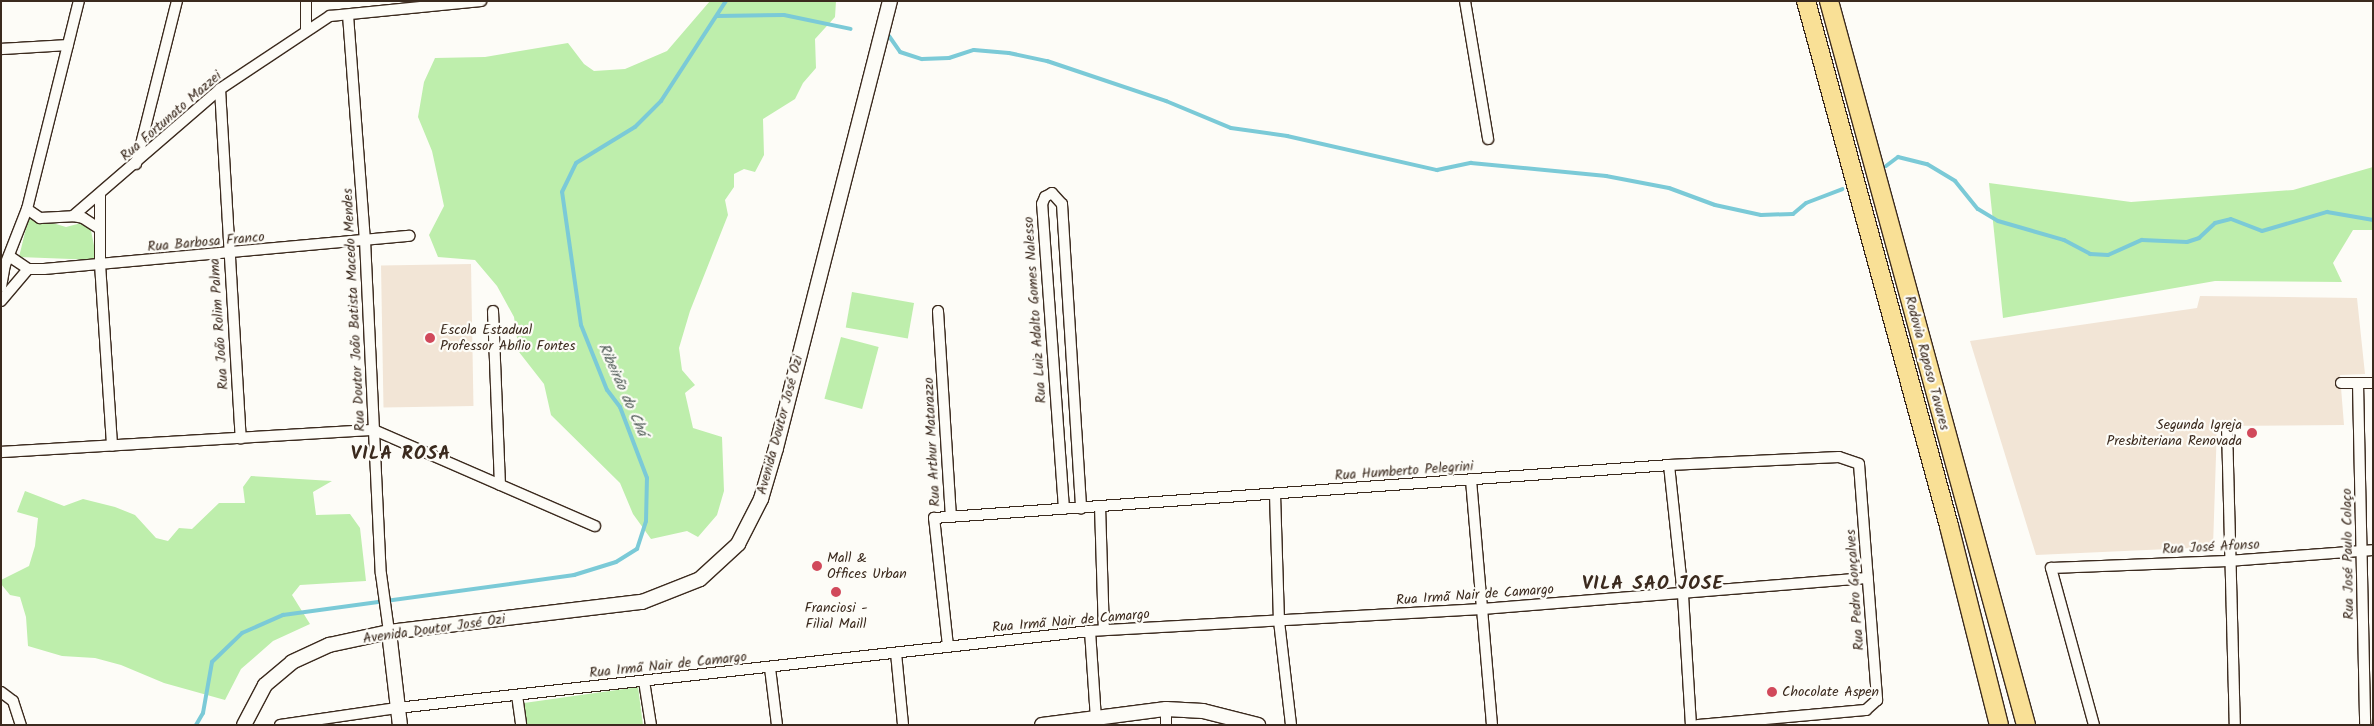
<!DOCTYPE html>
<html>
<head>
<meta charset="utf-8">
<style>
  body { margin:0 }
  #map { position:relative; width:2374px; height:726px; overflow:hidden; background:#fdfcf7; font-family:Kalam,sans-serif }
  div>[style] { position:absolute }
  .built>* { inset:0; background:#f2e5d6; transform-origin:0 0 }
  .green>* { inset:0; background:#beeeac; transform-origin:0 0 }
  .stream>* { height:4px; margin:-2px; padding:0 2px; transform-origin:2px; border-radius:2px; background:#7bcad7 }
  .roads { filter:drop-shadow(1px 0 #3b2a1e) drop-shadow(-1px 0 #3b2a1e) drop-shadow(0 1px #3b2a1e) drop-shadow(0 -1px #3b2a1e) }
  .minor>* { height:10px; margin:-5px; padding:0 5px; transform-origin:5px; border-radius:5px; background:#fdfcf7 }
  .secondary>* { height:14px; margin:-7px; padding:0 7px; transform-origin:7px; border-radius:7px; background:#fdfcf7 }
  .motorway>* { height:18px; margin:-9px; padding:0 9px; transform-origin:9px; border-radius:9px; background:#f9e096 }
  .dots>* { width:14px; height:14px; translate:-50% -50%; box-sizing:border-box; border:2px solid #fdfcf7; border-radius:50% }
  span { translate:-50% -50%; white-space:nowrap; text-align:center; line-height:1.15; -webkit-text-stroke:4.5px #fdfcf7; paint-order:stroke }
  .street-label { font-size:14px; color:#3b2a1e }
  .poi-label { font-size:14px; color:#3b2a1e }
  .left { translate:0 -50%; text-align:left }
  .right { translate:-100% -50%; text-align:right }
  .water-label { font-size:15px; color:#4e5a56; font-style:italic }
  .district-label { font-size:19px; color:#3b2a1e; font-weight:700; letter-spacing:1px }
  .frame { position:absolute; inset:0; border:2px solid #3b2a1e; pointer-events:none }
</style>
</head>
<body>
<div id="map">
  <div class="built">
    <i style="left:471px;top:264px;width:142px;height:90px;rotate:89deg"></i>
    <i style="clip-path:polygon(2200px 296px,2357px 298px,2365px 374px,2340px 375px,2344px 425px,2217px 426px,2213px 547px,2036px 555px,1970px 341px,2197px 308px)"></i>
  </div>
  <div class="green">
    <i style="clip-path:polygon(710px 1px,836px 1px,835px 17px,815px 39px,816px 68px,803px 83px,795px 99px,763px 119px,764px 155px,755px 172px,744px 169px,734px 174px,734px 187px,725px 200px,728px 215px,690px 311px,679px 348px,682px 370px,695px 385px,685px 393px,693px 428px,722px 437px,724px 491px,717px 515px,698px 537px,687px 531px,651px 539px,633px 514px,620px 483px,551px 415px,544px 384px,519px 352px,514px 317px,497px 286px,475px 260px,438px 257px,429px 235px,444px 206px,432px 151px,418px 117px,424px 82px,435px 58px,485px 57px,568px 43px,584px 64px,594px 71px,625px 69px,667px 51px)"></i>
    <i style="clip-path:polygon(2373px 167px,2373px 230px,2353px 230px,2333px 263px,2342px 282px,2215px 281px,2003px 318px,1989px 183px,2131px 202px,2293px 190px)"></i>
    <i style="clip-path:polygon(29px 216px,66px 227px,85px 222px,90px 226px,97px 260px,19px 257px)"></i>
    <i style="left:852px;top:292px;width:63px;height:36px;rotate:10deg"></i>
    <i style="left:841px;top:337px;width:39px;height:64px;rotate:15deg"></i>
    <i style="clip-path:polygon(251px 476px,332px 481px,313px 492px,316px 515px,350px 514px,360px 528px,366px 581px,300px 585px,292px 595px,310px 624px,273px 641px,241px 669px,225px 700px,164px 683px,121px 665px,95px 658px,62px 656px,28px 646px,26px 617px,20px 597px,10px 595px,1px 584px,1px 580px,29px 566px,35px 546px,38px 518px,17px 512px,25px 491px,64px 506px,83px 499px,115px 507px,135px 515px,156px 538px,168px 541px,179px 528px,192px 529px,219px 503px,245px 503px,243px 487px)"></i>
    <i style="clip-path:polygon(638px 687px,643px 725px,527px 725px,524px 703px)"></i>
  </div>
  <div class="stream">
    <i style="left:717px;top:16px;width:67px;rotate:-0.9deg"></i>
    <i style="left:784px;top:15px;width:68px;rotate:11.8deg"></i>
    <i style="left:889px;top:36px;width:19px;rotate:55deg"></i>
    <i style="left:900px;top:52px;width:23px;rotate:18deg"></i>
    <i style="left:922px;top:59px;width:27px;rotate:-2deg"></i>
    <i style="left:949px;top:58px;width:26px;rotate:-18deg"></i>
    <i style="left:974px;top:50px;width:35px;rotate:5deg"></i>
    <i style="left:1009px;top:53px;width:39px;rotate:12deg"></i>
    <i style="left:1047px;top:61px;width:126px;rotate:18.6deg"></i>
    <i style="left:1166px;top:101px;width:70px;rotate:22.6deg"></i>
    <i style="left:1231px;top:128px;width:57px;rotate:8.1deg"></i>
    <i style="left:1287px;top:136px;width:154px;rotate:12.8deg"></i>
    <i style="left:1437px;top:170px;width:35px;rotate:-12deg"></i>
    <i style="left:1471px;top:163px;width:136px;rotate:5.5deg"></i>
    <i style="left:1606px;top:176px;width:64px;rotate:10.8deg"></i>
    <i style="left:1669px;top:188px;width:49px;rotate:20.3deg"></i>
    <i style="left:1715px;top:205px;width:47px;rotate:12.3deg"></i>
    <i style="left:1761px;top:215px;width:32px;rotate:-2deg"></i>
    <i style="left:1793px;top:214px;width:17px;rotate:-40deg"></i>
    <i style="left:1806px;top:203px;width:39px;rotate:-21deg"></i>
    <i style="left:1886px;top:166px;width:15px;rotate:-37deg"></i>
    <i style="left:1898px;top:157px;width:30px;rotate:14deg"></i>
    <i style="left:1927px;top:164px;width:33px;rotate:31deg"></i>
    <i style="left:1955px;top:181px;width:36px;rotate:51deg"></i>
    <i style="left:1978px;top:209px;width:23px;rotate:31deg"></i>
    <i style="left:1998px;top:221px;width:69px;rotate:16.1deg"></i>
    <i style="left:2064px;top:240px;width:30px;rotate:28deg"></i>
    <i style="left:2090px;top:254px;width:18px;rotate:3deg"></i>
    <i style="left:2108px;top:255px;width:37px;rotate:-24deg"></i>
    <i style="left:2142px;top:240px;width:45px;rotate:2.5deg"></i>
    <i style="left:2187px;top:242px;width:13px;rotate:-18deg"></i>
    <i style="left:2199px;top:238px;width:22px;rotate:-43deg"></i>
    <i style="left:2215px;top:223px;width:16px;rotate:-14deg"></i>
    <i style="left:2231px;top:219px;width:33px;rotate:21deg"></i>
    <i style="left:2262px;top:231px;width:68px;rotate:-16.3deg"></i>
    <i style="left:2327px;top:212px;width:47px;rotate:9.9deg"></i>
    <i style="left:196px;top:725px;width:14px;rotate:-60deg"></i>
    <i style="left:203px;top:713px;width:52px;rotate:-80deg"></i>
    <i style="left:212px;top:662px;width:42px;rotate:-44deg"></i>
    <i style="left:242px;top:633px;width:45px;rotate:-23.7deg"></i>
    <i style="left:283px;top:615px;width:294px;rotate:-7.8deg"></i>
    <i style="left:574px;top:575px;width:44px;rotate:-17.2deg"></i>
    <i style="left:616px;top:562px;width:25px;rotate:-32deg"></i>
    <i style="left:637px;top:549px;width:29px;rotate:-72deg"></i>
    <i style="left:646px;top:521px;width:43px;rotate:-88.7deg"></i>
    <i style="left:647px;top:478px;width:76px;rotate:-110.8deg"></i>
    <i style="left:620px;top:407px;width:21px;rotate:-127deg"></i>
    <i style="left:607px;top:390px;width:70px;rotate:-111.8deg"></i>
    <i style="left:581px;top:325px;width:134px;rotate:-98.1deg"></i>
    <i style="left:562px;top:192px;width:32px;rotate:-64deg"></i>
    <i style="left:576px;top:163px;width:69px;rotate:-31.4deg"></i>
    <i style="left:635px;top:127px;width:37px;rotate:-45deg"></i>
    <i style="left:661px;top:101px;width:119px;rotate:-57deg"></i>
  </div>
  <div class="roads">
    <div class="minor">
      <i style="left:1465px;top:1px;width:140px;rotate:80.5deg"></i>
      <i style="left:348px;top:15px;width:226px;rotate:85.7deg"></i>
      <i style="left:365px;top:240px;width:334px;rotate:87.3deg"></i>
      <i style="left:381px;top:574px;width:59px;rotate:82.1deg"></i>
      <i style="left:306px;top:30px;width:29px;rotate:-90deg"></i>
      <i style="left:1px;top:49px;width:67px;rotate:-3.4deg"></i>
      <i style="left:220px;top:89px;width:350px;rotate:86.6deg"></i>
      <i style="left:136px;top:164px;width:168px;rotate:-75.9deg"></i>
      <i style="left:100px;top:194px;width:70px;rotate:90deg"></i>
      <i style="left:100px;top:264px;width:182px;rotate:86.2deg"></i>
      <i style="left:27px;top:209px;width:16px;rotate:35deg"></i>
      <i style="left:40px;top:218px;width:33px;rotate:-3deg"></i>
      <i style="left:73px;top:216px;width:194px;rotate:-40.8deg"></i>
      <i style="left:220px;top:89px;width:132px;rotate:-33.6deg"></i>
      <i style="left:330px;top:16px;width:152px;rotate:-5.7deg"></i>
      <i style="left:73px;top:216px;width:10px;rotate:11deg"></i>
      <i style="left:83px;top:218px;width:20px;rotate:33deg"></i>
      <i style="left:9px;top:256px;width:23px;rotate:34deg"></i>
      <i style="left:28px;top:269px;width:16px"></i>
      <i style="left:44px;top:269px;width:367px;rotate:-5.2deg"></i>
      <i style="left:1px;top:287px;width:22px;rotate:-80deg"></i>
      <i style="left:5px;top:265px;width:60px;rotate:-68.6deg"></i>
      <i style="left:27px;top:209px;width:214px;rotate:-76deg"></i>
      <i style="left:1px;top:301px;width:42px;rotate:-49.8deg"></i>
      <i style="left:493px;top:311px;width:174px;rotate:87.7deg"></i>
      <i style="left:938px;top:311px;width:206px;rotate:86.4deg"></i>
      <i style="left:2341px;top:383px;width:32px"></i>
      <i style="left:2358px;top:383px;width:342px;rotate:88.8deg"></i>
      <i style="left:2227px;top:427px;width:298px;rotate:88.5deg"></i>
      <i style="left:1px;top:452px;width:374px;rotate:-3.4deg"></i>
      <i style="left:374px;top:430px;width:241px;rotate:23.5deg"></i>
      <i style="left:1669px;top:465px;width:131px;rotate:83.9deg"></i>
      <i style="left:1683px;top:595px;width:130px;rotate:86.5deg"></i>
      <i style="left:1471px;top:480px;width:246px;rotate:85.1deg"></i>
      <i style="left:1275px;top:494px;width:127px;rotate:88.2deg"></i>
      <i style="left:1279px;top:621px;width:105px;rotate:83.4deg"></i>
      <i style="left:1100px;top:506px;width:124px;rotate:88.2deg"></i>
      <i style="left:1064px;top:509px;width:306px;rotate:-94.1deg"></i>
      <i style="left:1042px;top:204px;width:8px;rotate:-67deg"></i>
      <i style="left:1045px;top:197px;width:8px;rotate:-30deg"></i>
      <i style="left:1052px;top:193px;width:15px;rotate:48deg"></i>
      <i style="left:1062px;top:204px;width:305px;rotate:86.4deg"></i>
      <i style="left:1090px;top:631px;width:87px;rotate:86.1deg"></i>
      <i style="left:948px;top:646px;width:129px;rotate:-96.2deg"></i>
      <i style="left:934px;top:518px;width:737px;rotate:-4.12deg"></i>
      <i style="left:1669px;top:465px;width:170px;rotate:-2.7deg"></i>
      <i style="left:1839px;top:457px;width:21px;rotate:19deg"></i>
      <i style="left:1859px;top:464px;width:237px;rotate:85.6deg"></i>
      <i style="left:1877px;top:700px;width:15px;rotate:138deg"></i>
      <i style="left:1866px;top:710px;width:169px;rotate:174.9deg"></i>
      <i style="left:896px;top:653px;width:72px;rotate:84.4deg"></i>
      <i style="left:770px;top:668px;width:57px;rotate:83deg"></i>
      <i style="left:644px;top:681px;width:45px;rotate:81deg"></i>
      <i style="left:1px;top:692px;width:15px;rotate:37deg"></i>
      <i style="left:13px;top:701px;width:25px;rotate:72deg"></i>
      <i style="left:517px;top:695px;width:30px;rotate:82deg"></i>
      <i style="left:280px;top:725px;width:118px;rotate:-8.3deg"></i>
      <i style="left:397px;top:708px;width:697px;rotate:-6.34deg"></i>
      <i style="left:1090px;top:631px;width:392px;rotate:-3.2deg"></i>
      <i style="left:1481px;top:609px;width:388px;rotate:-4.6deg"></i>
      <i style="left:1166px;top:725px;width:16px;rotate:-90deg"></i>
      <i style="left:2094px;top:725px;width:163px;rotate:-105.3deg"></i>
      <i style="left:2051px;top:568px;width:177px;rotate:-2.3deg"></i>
      <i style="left:2228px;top:561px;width:145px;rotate:-4.3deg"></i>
    </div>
    <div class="secondary">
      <i style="left:389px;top:632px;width:94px;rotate:83.3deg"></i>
      <i style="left:244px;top:725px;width:45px;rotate:-62.3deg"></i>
      <i style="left:265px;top:685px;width:35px;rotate:-40deg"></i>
      <i style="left:292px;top:662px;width:41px;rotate:-24.7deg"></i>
      <i style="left:329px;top:645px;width:61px;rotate:-12.2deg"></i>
      <i style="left:389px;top:632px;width:255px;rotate:-6.8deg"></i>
      <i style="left:642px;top:602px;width:62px;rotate:-21.6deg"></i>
      <i style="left:700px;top:579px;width:52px;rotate:-42.6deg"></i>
      <i style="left:738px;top:544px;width:51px;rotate:-62.9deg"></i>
      <i style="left:761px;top:499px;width:53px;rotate:-73.6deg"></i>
      <i style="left:776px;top:448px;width:461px;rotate:-75.7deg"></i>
      <i style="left:1042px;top:725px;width:125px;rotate:-7.4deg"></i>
      <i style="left:1166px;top:709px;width:37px;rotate:3deg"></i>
      <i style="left:1203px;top:711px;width:57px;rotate:14.3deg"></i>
    </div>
    <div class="motorway">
      <i style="left:1806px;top:1px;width:544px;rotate:74.76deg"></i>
      <i style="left:1949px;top:526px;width:205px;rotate:75.9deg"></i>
      <i style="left:1829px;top:1px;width:750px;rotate:74.78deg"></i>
    </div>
  </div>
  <div class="dots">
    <i style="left:430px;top:338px;background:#d1495b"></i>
    <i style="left:2252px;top:433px;background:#d1495b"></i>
    <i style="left:817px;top:566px;background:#d1495b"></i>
    <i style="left:836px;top:592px;background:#d1495b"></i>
    <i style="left:1772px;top:692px;background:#d1495b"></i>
  </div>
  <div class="street-label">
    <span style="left:171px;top:116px;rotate:-41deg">Rua Fortunato Mazzei</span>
    <span style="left:206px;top:242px;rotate:-5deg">Rua Barbosa Franco</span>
    <span style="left:354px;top:310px;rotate:-93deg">Rua Doutor João Batista Macedo Mendes</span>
    <span style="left:1035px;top:310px;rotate:-94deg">Rua Luiz Adalto Gomes Nalesso</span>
    <span style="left:219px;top:324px;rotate:-94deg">Rua João Rolim Palma</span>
    <span style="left:1927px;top:363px;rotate:75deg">Rodovia Raposo Tavares</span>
    <span style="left:780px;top:425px;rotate:-75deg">Avenida Doutor José Ozi</span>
    <span style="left:932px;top:442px;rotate:-93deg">Rua Arthur Matarazzo</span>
    <span style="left:1404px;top:471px;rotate:-4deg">Rua Humberto Pelegrini</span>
    <span style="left:2211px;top:547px;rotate:-3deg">Rua José Afonso</span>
    <span style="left:2348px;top:554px;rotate:-91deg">Rua José Paulo Colaço</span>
    <span style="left:1855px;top:590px;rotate:-94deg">Rua Pedro Gonçalves</span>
    <span style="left:1475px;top:595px;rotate:-4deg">Rua Irmã Nair de Camargo</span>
    <span style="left:1071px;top:621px;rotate:-5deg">Rua Irmã Nair de Camargo</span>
    <span style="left:434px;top:629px;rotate:-8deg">Avenida Doutor José Ozi</span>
    <span style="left:668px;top:665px;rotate:-6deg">Rua Irmã Nair de Camargo</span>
  </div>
  <div class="poi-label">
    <span class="left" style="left:440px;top:338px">Escola Estadual<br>Professor Abílio Fontes</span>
    <span class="right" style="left:2242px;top:433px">Segunda Igreja<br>Presbiteriana Renovada</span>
    <span class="left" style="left:827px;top:566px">Mall &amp;<br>Offices Urban</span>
    <span style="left:836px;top:616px">Franciosi -<br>Filial Maill</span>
    <span class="left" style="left:1782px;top:692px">Chocolate Aspen</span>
  </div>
  <div class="water-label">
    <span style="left:622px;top:390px;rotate:66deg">Ribeirão do Chá</span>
  </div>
  <div class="district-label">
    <span style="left:401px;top:455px">VILA ROSA</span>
    <span style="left:1653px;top:585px">VILA SAO JOSE</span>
  </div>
  <div class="frame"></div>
</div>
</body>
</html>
